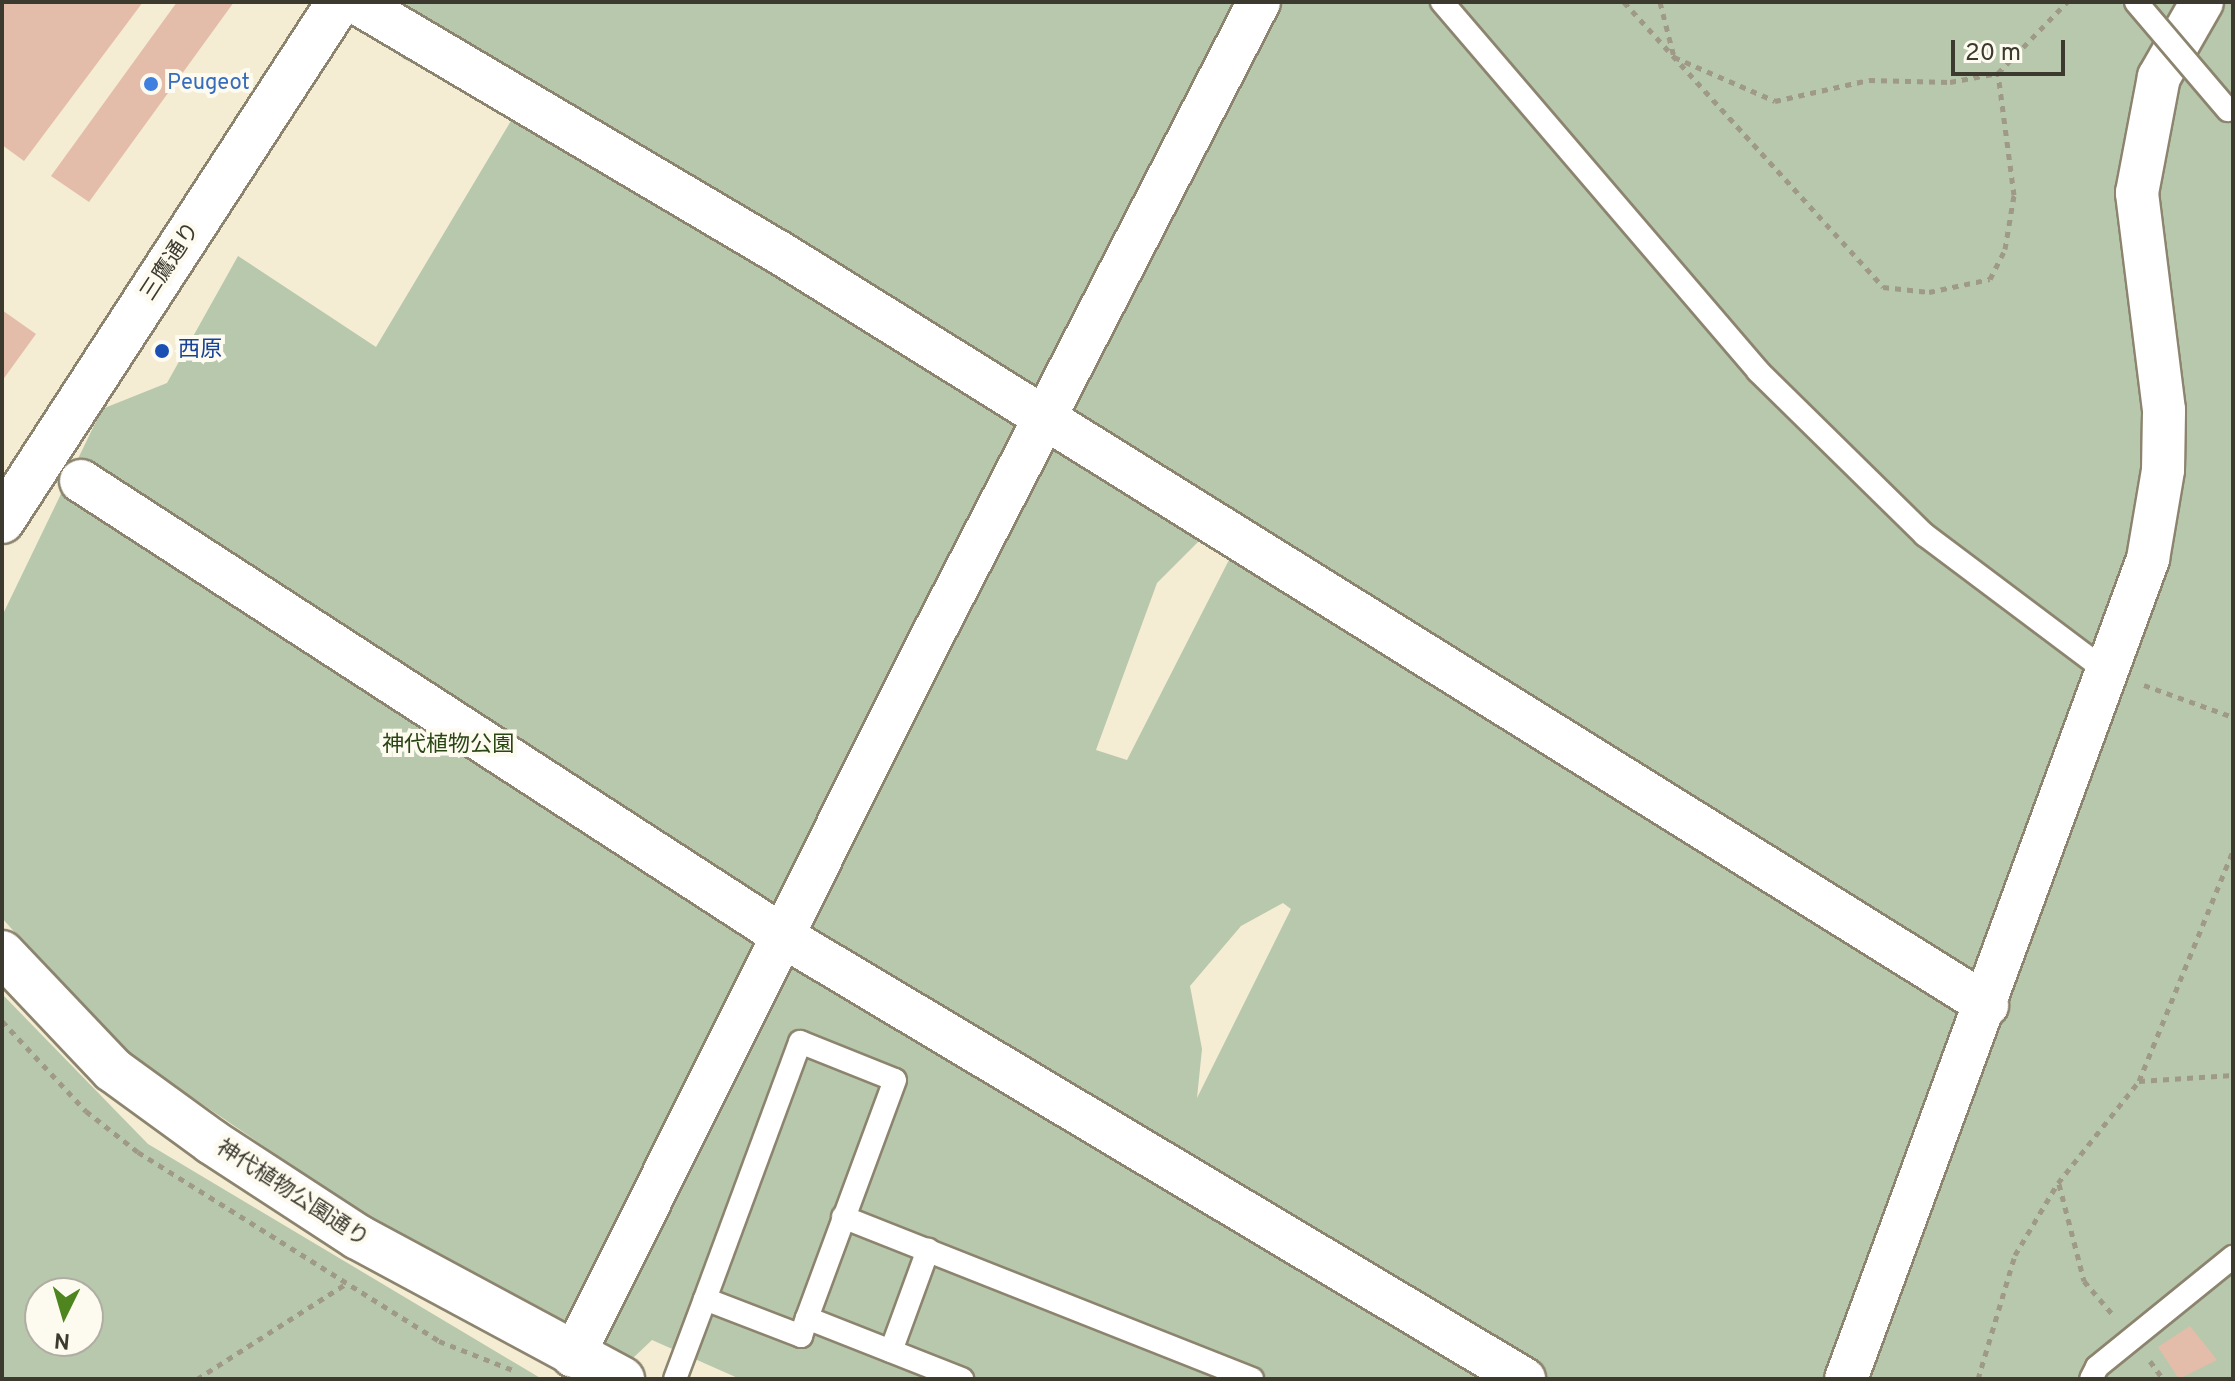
<!DOCTYPE html>
<html>
<head>
<meta charset="utf-8">
<style>
  body { margin:0 }
  #map { position:relative; width:2235px; height:1381px; overflow:hidden; background:#f5ecd4; font-family:Overpass,"Noto Sans JP",sans-serif }
  div>[style] { position:absolute }
  .green>* { inset:0; background:#b7c8ac }
  .building>* { inset:0; background:#e4bdaa }
  .path>* { height:5px; margin-top:-2.5px; transform-origin:0; background:repeating-linear-gradient(90deg,#9f9987 0 6px,transparent 0 12px) }
  .roads { filter:drop-shadow(2px 0 #8c846e) drop-shadow(-2px 0 #8c846e) drop-shadow(0 2px #8c846e) drop-shadow(0 -2px #8c846e) }
  .lane>* { height:22px; margin:-11px; padding:0 11px; transform-origin:11px; border-radius:11px; background:#fff }
  .street>* { height:42px; margin:-21px; padding:0 21px; transform-origin:21px; border-radius:21px; background:#fff }
  .secondary>* { height:44px; margin:-22px; padding:0 22px; transform-origin:22px; border-radius:22px; background:#fff }
  .bridges { filter:drop-shadow(2px 0 #8c846e) drop-shadow(-2px 0 #8c846e) drop-shadow(0 2px #8c846e) drop-shadow(0 -2px #8c846e) }
  .lane-bridge>* { height:22px; margin:-11px; padding:0 11px; transform-origin:11px; border-radius:11px; background:#fff }
  .dots>* { width:22px; height:22px; translate:-50% -50%; box-sizing:border-box; border:4px solid #fdfaf0; border-radius:50% }
  span { translate:-50% -50%; white-space:nowrap; text-align:center; line-height:1.15; -webkit-text-stroke:8px #fdfaf0; paint-order:stroke }
  .shop-label { font-size:22px; color:#366cbe }
  .left { translate:0 -50%; text-align:left }
  .street-label { font-size:22px; color:#3c392f }
  .transit-label { font-size:22px; color:#164399 }
  .park-label { font-size:22px; color:#2a4514 }
  .frame { position:absolute; inset:0; border:4px solid #3c392f; pointer-events:none }
  .north { position:absolute; left:24px; top:1277px; width:80px; height:80px; box-sizing:border-box; background:#fdfaf0; border:2px solid #b0ada3; border-radius:50%; rotate:185deg; font-size:22px; font-weight:700; line-height:32px; text-align:center; color:#3c392f }
  .north::after { content:''; display:block; margin:auto; width:28px; height:36px; background:#4e851e; clip-path:polygon(50% 0,100% 100%,50% 72%,0 100%) }
  .scale { position:absolute; left:1951px; top:40px; width:114px; height:36px; box-sizing:border-box; border:4px solid #3c392f; border-top:0; padding-left:10px; font-size:24px; line-height:28px; white-space:nowrap; color:#3c392f; -webkit-text-stroke:6px #fdfaf0; paint-order:stroke }
</style>
</head>
<body>
<div id="map">
  <div class="green">
    <i style="clip-path:polygon(evenodd,380px 2px,2233px 2px,2233px 1379px,740px 1379px,652px 1340px,633px 1358px,406px 1243px,114px 1044px,2px 918px,2px 616px,102px 409px,167px 383px,238px 256px,376px 347px,515px 114px,402px 58px,398px 30px,380px 2px,1202px 538px,1231px 556px,1127px 760px,1096px 750px,1157px 583px,1202px 538px,380px 2px,1283px 903px,1291px 909px,1197px 1098px,1202px 1049px,1190px 986px,1241px 926px,1283px 903px)"></i>
    <i style="clip-path:polygon(evenodd,2px 994px,148px 1144px,542px 1379px,2px 1379px,2px 994px,88px 1293px,88px 1341px,40px 1341px,40px 1293px,88px 1293px)"></i>
  </div>
  <div class="building">
    <i style="clip-path:polygon(2px 2px,143px 2px,24px 161px,2px 145px)"></i>
    <i style="clip-path:polygon(177px 2px,234px 2px,89px 202px,51px 176px)"></i>
    <i style="clip-path:polygon(2px 310px,36px 334px,2px 381px)"></i>
    <i style="clip-path:polygon(2190px 1326px,2217px 1360px,2179px 1379px,2158px 1347px)"></i>
  </div>
  <div class="path">
    <i style="left:1624px;top:2px;width:385px;rotate:47.7deg"></i>
    <i style="left:1883px;top:287px;width:46px;rotate:6.2deg"></i>
    <i style="left:1929px;top:292px;width:62px;rotate:-12deg"></i>
    <i style="left:1990px;top:279px;width:34px;rotate:-63deg"></i>
    <i style="left:2005px;top:249px;width:55px;rotate:-80.5deg"></i>
    <i style="left:2014px;top:195px;width:123px;rotate:-97.5deg"></i>
    <i style="left:1660px;top:2px;width:57px;rotate:75.7deg"></i>
    <i style="left:1674px;top:57px;width:110px;rotate:23.5deg"></i>
    <i style="left:1775px;top:101px;width:96px;rotate:-12.6deg"></i>
    <i style="left:1869px;top:80px;width:81px;rotate:1.4deg"></i>
    <i style="left:1950px;top:82px;width:49px;rotate:-10.6deg"></i>
    <i style="left:1998px;top:73px;width:99px;rotate:-45.8deg"></i>
    <i style="left:2144px;top:685px;width:95px;rotate:19.8deg"></i>
    <i style="left:2px;top:1021px;width:123px;rotate:47deg"></i>
    <i style="left:86px;top:1111px;width:66px;rotate:38.3deg"></i>
    <i style="left:138px;top:1152px;width:355px;rotate:32.1deg"></i>
    <i style="left:439px;top:1341px;width:79px;rotate:21.4deg"></i>
    <i style="left:2139px;top:1081px;width:94px;rotate:-3.7deg"></i>
    <i style="left:2059px;top:1184px;width:100px;rotate:75.5deg"></i>
    <i style="left:2084px;top:1281px;width:46px;rotate:49.4deg"></i>
    <i style="left:2150px;top:1361px;width:22px;rotate:54deg"></i>
    <i style="left:197px;top:1379px;width:178px;rotate:-32.6deg"></i>
    <i style="left:1978px;top:1379px;width:129px;rotate:-73.4deg"></i>
    <i style="left:2015px;top:1255px;width:84px;rotate:-59.2deg"></i>
    <i style="left:2058px;top:1183px;width:130px;rotate:-51.5deg"></i>
    <i style="left:2139px;top:1081px;width:248px;rotate:-67.8deg"></i>
  </div>
  <div class="roads">
    <div class="lane">
      <i style="left:1442px;top:2px;width:486px;rotate:49.4deg"></i>
      <i style="left:1758px;top:371px;width:234px;rotate:44.5deg"></i>
      <i style="left:1925px;top:535px;width:230px;rotate:36.9deg"></i>
      <i style="left:843px;top:1217px;width:440px;rotate:21.6deg"></i>
      <i style="left:705px;top:1299px;width:274px;rotate:-69.7deg"></i>
      <i style="left:800px;top:1042px;width:102px;rotate:21.8deg"></i>
      <i style="left:895px;top:1080px;width:254px;rotate:110.3deg"></i>
      <i style="left:891px;top:1351px;width:108px;rotate:-69.9deg"></i>
      <i style="left:675px;top:1379px;width:85px;rotate:-69.4deg"></i>
      <i style="left:705px;top:1299px;width:103px;rotate:21.1deg"></i>
      <i style="left:801px;top:1336px;width:19px;rotate:-72deg"></i>
      <i style="left:807px;top:1318px;width:167px;rotate:21.5deg"></i>
      <i style="left:2091px;top:1379px;width:13px;rotate:-63deg"></i>
      <i style="left:2097px;top:1367px;width:175px;rotate:-39deg"></i>
    </div>
    <div class="street">
      <i style="left:364px;top:7px;width:480px;rotate:30.6deg"></i>
      <i style="left:777px;top:251px;width:1426px;rotate:31.93deg"></i>
      <i style="left:81px;top:481px;width:840px;rotate:32.95deg"></i>
      <i style="left:786px;top:938px;width:860px;rotate:30.86deg"></i>
      <i style="left:573px;top:1356px;width:796px;rotate:-63.5deg"></i>
      <i style="left:928px;top:644px;width:722px;rotate:-62.73deg"></i>
      <i style="left:1846px;top:1379px;width:874px;rotate:-69.78deg"></i>
      <i style="left:2148px;top:559px;width:90px;rotate:-80.4deg"></i>
      <i style="left:2163px;top:470px;width:60px;rotate:-89deg"></i>
      <i style="left:2164px;top:410px;width:219px;rotate:-97.1deg"></i>
      <i style="left:2137px;top:193px;width:118px;rotate:-79.3deg"></i>
      <i style="left:2159px;top:77px;width:86px;rotate:-60.2deg"></i>
    </div>
    <div class="secondary">
      <i style="left:2px;top:521px;width:619px;rotate:-57deg"></i>
      <i style="left:2px;top:953px;width:161px;rotate:46.5deg"></i>
      <i style="left:113px;top:1070px;width:122px;rotate:36deg"></i>
      <i style="left:212px;top:1142px;width:174px;rotate:33.1deg"></i>
      <i style="left:358px;top:1237px;width:300px;rotate:28.3deg"></i>
    </div>
  </div>
  <div class="bridges">
    <div class="lane-bridge">
      <i style="left:2136px;top:2px;width:142px;rotate:49.6deg"></i>
    </div>
  </div>
  <div class="dots">
    <i style="left:151px;top:84px;background:#3f7fe0"></i>
    <i style="left:162px;top:351px;background:#1a4fb4"></i>
  </div>
  <div class="shop-label">
    <span class="left" style="left:167px;top:84px">Peugeot</span>
  </div>
  <div class="street-label">
    <span style="left:171px;top:262px;rotate:-57deg">三鷹通り</span>
    <span style="left:292px;top:1194px;rotate:33deg">神代植物公園通り</span>
  </div>
  <div class="transit-label">
    <span class="left" style="left:178px;top:351px">西原</span>
  </div>
  <div class="park-label">
    <span style="left:448px;top:746px">神代植物公園</span>
  </div>
  <div class="frame"></div>
  <div class="north">N</div>
  <div class="scale">20 m</div>
</div>
</body>
</html>
